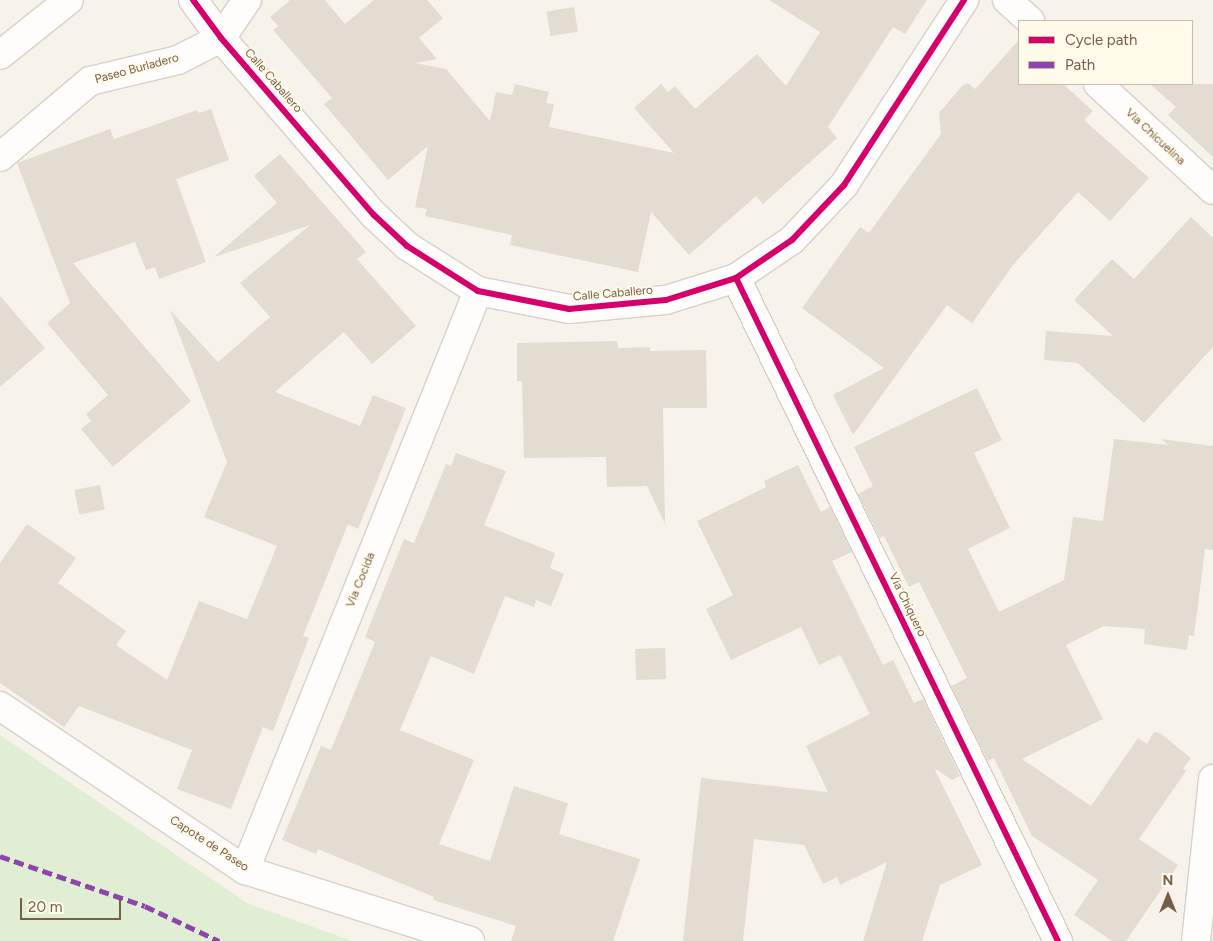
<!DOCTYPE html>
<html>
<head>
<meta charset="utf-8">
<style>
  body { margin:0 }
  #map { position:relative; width:1213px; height:941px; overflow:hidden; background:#f7f3ea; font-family:Figtree,sans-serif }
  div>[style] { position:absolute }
  .green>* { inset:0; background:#e0efd4 }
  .building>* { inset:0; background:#e3dcd1; transform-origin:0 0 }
  .roads { filter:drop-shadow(1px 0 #d6d0c8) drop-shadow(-1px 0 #d6d0c8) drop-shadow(0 1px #d6d0c8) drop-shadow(0 -1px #d6d0c8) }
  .street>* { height:28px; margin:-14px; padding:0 14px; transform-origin:14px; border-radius:14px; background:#fefdfc }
  .secondary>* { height:28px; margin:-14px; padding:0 14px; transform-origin:14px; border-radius:14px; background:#fefdfc }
  .quiet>* { height:5px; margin-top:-2.5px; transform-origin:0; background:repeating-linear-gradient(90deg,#8e44ad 0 10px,transparent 0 15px) }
  .cycleway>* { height:6px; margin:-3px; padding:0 3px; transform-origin:3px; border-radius:3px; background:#d6006c }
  span { translate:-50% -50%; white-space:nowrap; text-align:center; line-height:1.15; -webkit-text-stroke:4px #fffaea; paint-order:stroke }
  .street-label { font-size:12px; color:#765f49 }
  .legend { position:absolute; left:1018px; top:20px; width:175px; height:65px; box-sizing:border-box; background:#fffaea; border:1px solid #c8bcaa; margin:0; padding:6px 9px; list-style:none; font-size:15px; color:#765f49 }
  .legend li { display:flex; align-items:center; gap:10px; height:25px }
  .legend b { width:25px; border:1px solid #c8bcaa }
  .north { position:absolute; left:1143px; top:871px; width:50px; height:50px; -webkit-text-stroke:4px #fffaea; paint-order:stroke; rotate:0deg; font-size:14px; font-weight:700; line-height:20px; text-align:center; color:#765f49 }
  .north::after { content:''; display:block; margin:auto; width:18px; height:22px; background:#765f49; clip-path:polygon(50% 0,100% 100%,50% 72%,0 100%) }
  .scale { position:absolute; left:20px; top:898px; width:101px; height:22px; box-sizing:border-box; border:2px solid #765f49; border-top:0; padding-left:6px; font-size:15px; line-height:18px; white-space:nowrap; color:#765f49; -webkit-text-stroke:4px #fffaea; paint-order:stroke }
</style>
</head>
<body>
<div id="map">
  <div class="green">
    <i style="clip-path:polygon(0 735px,247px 903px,352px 941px,0 941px)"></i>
  </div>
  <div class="building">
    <i style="clip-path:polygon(290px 0,325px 0,345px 24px,374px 0,427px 0,443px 18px,419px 38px,437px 59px,415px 63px,446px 69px,490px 121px,496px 92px,512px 95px,515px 84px,549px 92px,546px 103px,554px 104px,549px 127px,674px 153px,634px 108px,661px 84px,668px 92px,675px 86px,695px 109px,757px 54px,786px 86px,820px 32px,769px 0,927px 0,905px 34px,893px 27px,828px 127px,837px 138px,763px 204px,756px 196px,689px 255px,651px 212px,638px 272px,510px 245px,512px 235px,425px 216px,427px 209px,415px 207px,428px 146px,388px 180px,324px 104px,332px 98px,273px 30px,278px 26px,270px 17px)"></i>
    <i style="left:574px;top:7px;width:25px;height:28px;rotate:81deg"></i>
    <i style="clip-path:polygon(1019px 40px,1019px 84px,1063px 84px,1093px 111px,1084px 120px,1149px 178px,1110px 221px,1078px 192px,1013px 265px,972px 323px,947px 305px,853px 435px,833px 395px,884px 368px,802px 308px,860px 227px,869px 233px,941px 134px,939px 113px,962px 86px,968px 83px,975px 89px)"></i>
    <i style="clip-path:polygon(1150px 84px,1213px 84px,1213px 157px,1168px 115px,1176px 107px)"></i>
    <i style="clip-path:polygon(211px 109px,229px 160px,176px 179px,206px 262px,159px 279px,155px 267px,146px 270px,135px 242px,73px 263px,191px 401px,113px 467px,81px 429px,91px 421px,86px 414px,108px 395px,47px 323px,70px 303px,17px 163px,110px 129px,114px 139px,197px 110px,199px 113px)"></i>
    <i style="clip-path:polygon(280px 154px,366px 252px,357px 259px,416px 326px,372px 364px,344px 332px,275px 392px,360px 426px,373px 395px,406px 408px,358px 529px,348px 524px,303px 636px,309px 638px,273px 731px,263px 727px,231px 809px,177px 789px,192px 750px,79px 706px,64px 727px,0 683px,0 563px,27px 524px,76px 558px,58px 583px,126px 631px,116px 645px,167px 680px,199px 601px,247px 619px,277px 546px,204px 517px,227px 462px,170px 310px,218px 362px,270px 317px,240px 283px,310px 225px,214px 257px,277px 203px,254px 176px)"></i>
    <i style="clip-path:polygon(1191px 217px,1213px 238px,1213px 347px,1144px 423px,1078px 363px,1044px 360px,1046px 331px,1113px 336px,1074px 300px,1112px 259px,1134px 279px)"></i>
    <i style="clip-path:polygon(0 296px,45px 348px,0 387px)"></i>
    <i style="clip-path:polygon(617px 341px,618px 348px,650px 347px,650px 351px,706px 350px,707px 408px,663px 408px,665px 524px,647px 486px,607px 487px,606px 457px,524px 458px,522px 381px,517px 381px,517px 343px)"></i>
    <i style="clip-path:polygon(977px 388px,1002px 440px,974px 453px,1010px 528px,968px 549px,999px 612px,1064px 580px,1073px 517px,1103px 521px,1114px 439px,1168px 445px,1161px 439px,1213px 446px,1213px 550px,1205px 549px,1194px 636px,1189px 635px,1187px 650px,1144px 644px,1145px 629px,1104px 626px,1066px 645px,1103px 719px,1022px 759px,1091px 806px,1138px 738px,1147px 744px,1154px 732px,1160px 733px,1191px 758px,1183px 768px,1186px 771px,1139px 839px,1178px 865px,1126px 941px,1112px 941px,1074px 915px,1098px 880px,1032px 836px,994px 758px,988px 761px,951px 686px,967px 678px,919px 582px,909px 587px,884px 536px,880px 538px,858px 494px,873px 486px,854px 447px)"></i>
    <i style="clip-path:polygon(456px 453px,506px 471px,484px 525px,555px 553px,550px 568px,564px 574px,551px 606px,536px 600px,534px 607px,505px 596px,474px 674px,431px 656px,400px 730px,474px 760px,439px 844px,490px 861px,514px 786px,568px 803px,559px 834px,640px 859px,613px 941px,511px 941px,516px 926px,433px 900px,434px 897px,318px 849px,316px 854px,282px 840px,321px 746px,331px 750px,375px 642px,365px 637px,404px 539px,414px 543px,446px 464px,451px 466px)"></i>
    <i style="clip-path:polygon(798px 465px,821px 512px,830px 507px,852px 552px,832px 561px,883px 665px,893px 660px,914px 703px,923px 699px,960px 776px,952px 780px,934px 768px,982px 865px,940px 885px,922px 941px,863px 941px,887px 862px,840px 885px,837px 877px,823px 884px,804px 845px,754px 839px,743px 941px,683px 941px,701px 778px,828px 792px,806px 746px,870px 714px,840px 655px,819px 665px,801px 627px,731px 660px,706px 609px,733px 595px,697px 521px,766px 487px,764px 481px)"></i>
    <i style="left:100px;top:485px;width:25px;height:26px;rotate:79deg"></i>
    <i style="left:665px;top:648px;width:31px;height:30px;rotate:88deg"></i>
  </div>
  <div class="roads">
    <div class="street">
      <i style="left:193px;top:0;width:47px;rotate:53.6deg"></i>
      <i style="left:221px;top:38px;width:234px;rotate:49.2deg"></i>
      <i style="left:374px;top:215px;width:45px;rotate:43.2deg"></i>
      <i style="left:407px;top:246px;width:84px;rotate:32.4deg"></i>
      <i style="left:478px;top:291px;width:93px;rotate:11.2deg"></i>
      <i style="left:569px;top:309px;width:97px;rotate:-5.3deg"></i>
      <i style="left:666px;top:300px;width:73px;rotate:-17.4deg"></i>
      <i style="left:736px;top:278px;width:68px;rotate:-34.2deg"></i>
      <i style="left:792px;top:240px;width:76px;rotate:-46.6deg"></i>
      <i style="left:844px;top:185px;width:221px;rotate:-57deg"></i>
      <i style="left:1007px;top:0;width:31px;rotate:42deg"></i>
      <i style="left:1098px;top:84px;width:156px;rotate:42.7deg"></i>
      <i style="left:0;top:157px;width:118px;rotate:-40.2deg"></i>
      <i style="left:90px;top:81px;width:90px;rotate:-13.4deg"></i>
      <i style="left:178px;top:60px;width:48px;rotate:-27.1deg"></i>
      <i style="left:221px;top:38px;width:46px;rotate:-55.6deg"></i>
      <i style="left:736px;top:278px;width:737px;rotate:64.1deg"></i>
      <i style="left:0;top:706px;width:295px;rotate:33.8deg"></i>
      <i style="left:245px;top:870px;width:236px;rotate:17.5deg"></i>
      <i style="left:245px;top:870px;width:624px;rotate:-68.08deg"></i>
      <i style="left:1196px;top:941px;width:163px;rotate:-84deg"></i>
    </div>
    <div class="secondary">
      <i style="left:0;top:55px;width:88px;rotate:-38.6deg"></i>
    </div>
  </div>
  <div class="quiet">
    <i style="left:0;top:856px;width:153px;rotate:19deg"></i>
    <i style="left:145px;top:906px;width:82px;rotate:25.3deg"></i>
  </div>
  <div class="cycleway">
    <i style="left:193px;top:0;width:47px;rotate:53.6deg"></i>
    <i style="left:221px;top:38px;width:234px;rotate:49.2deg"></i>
    <i style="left:374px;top:215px;width:45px;rotate:43.2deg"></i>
    <i style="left:407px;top:246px;width:84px;rotate:32.4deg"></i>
    <i style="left:478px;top:291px;width:93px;rotate:11.2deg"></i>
    <i style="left:569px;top:309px;width:97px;rotate:-5.3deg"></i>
    <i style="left:666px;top:300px;width:73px;rotate:-17.4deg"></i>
    <i style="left:736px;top:278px;width:68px;rotate:-34.2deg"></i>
    <i style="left:792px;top:240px;width:76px;rotate:-46.6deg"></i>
    <i style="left:844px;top:185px;width:221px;rotate:-57deg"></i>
    <i style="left:736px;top:278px;width:737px;rotate:64.1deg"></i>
  </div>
  <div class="street-label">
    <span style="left:137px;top:69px;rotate:-15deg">Paseo Burladero</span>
    <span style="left:273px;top:81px;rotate:49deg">Calle Caballero</span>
    <span style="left:1155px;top:137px;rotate:43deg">Via Chicuelina</span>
    <span style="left:613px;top:294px;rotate:-5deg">Calle Caballero</span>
    <span style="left:361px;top:580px;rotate:-68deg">Via Cocida</span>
    <span style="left:907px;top:605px;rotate:64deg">Via Chiquero</span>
    <span style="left:209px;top:844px;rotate:33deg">Capote de Paseo</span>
  </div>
  <ul class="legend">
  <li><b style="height:6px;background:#d6006c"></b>Cycle path</li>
  <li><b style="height:6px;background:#8e44ad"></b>Path</li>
  </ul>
  <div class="north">N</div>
  <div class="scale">20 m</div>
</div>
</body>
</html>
